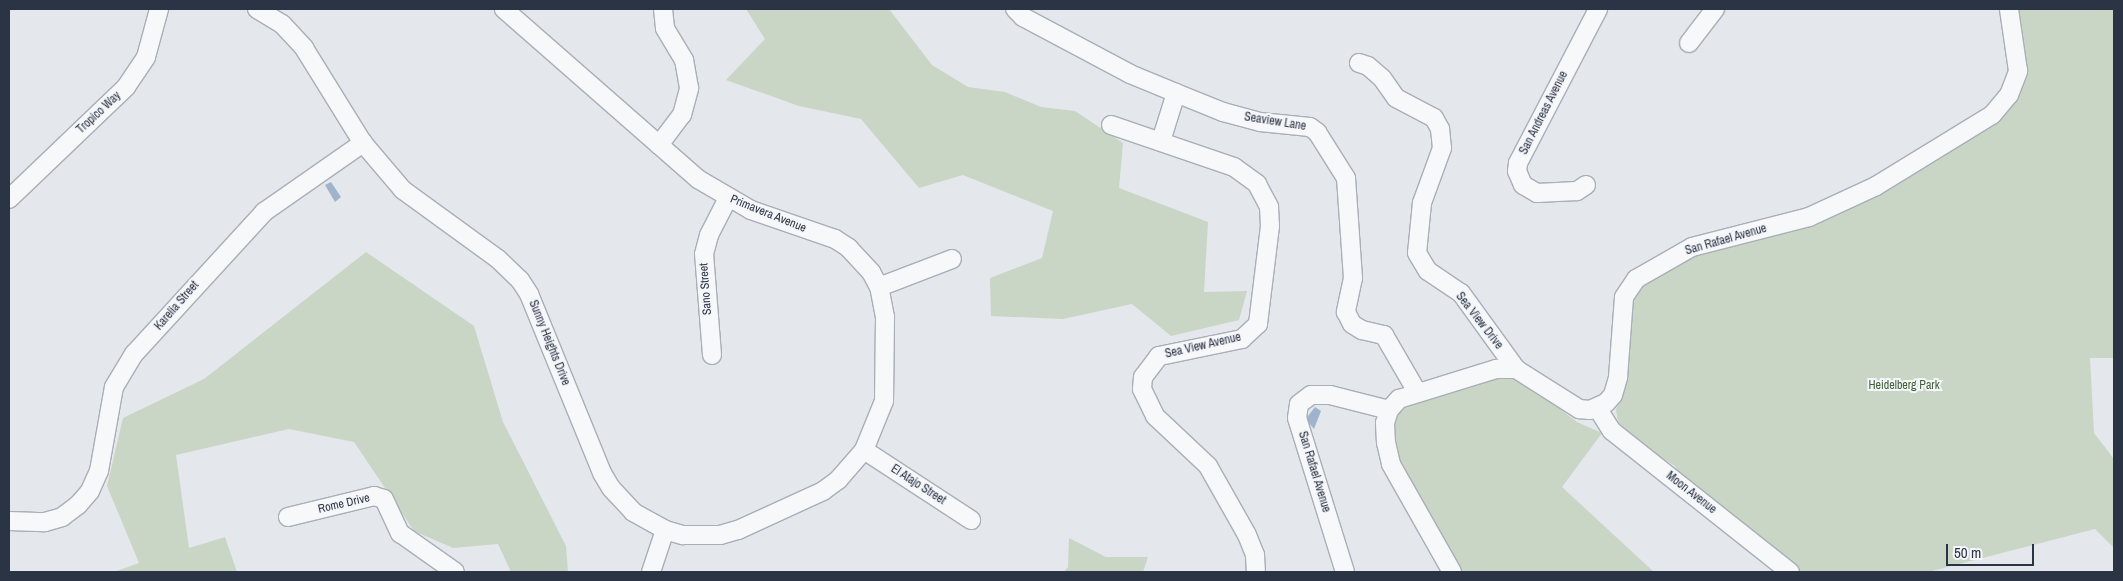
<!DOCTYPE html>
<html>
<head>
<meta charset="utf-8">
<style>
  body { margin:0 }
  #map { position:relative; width:2123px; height:581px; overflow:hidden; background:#e4e7ec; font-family:"Archivo Narrow",sans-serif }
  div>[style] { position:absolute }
  .green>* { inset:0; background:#c9d6c5 }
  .water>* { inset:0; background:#9fb4cc }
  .roads { filter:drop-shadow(1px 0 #a9aeb7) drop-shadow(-1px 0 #a9aeb7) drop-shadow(0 1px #a9aeb7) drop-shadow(0 -1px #a9aeb7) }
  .minor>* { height:18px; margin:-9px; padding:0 9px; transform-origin:9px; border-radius:9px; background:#f7f8fa }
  span { translate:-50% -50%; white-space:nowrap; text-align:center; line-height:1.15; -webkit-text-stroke:4px #f4f6f9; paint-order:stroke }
  .street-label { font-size:12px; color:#2b3445 }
  .park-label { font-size:12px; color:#3f6138 }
  .frame { position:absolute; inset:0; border:10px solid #2b3445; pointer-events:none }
  .scale { position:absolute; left:1946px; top:544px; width:88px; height:22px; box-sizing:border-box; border:2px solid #2b3445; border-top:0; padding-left:6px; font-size:15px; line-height:18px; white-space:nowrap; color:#2b3445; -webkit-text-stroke:4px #f4f6f9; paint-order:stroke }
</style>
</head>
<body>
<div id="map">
  <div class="green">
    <i style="clip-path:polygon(746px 9px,889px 9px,932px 65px,968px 87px,1005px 92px,1041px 107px,1075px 111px,1123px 143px,1119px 188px,1208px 222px,1204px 292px,1247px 291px,1239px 320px,1171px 336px,1132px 304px,1063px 319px,991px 316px,990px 278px,1042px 258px,1053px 211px,963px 175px,919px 188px,861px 119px,799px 106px,726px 80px,765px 39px)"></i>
    <i style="clip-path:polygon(2016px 9px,2114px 9px,2114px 358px,2090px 358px,2094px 433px,2114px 459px,2114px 548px,2095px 529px,1928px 572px,1798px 572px,1678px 472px,1675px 466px,1645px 447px,1618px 422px,1616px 410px,1621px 396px,1631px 302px,1643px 283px,1696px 254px,1810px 225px,2011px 106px)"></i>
    <i style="clip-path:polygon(366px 252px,474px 326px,503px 422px,566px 546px,568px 572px,511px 572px,498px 544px,453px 548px,414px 531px,354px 442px,289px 429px,176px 455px,189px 548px,225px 537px,237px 572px,114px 572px,139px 563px,107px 486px,123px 418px,204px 379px)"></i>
    <i style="clip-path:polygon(1509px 375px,1533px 388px,1577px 422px,1602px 433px,1562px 487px,1654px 572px,1460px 572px,1391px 447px,1396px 412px,1469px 381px)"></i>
    <i style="clip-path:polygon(1069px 538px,1106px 557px,1148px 557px,1143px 572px,1064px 572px,1068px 567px)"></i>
  </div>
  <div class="water">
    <i style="clip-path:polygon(331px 182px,341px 197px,335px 202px,325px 185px)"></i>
    <i style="clip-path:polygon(1315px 407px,1321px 411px,1314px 429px,1308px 422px,1308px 416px)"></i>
  </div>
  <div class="roads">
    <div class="minor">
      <i style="left:257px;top:9px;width:29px;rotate:31deg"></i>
      <i style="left:282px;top:24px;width:33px;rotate:47deg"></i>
      <i style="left:304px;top:48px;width:112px;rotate:58.2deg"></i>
      <i style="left:363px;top:143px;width:62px;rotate:49.6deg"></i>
      <i style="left:403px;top:190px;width:117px;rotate:36deg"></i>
      <i style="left:498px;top:259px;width:30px;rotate:44deg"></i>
      <i style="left:520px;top:280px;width:17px;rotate:57deg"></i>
      <i style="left:529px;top:294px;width:193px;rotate:67.8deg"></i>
      <i style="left:602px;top:473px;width:17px;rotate:59deg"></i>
      <i style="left:611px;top:488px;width:33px;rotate:47deg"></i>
      <i style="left:633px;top:512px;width:37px;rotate:29deg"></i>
      <i style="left:665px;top:530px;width:19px;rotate:16deg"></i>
      <i style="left:683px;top:535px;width:37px"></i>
      <i style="left:720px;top:535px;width:19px;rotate:-16deg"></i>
      <i style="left:738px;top:530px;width:94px;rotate:-24.6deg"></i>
      <i style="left:823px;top:491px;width:19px;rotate:-36deg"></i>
      <i style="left:838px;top:480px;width:40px;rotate:-49deg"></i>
      <i style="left:864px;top:450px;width:53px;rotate:-67.8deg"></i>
      <i style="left:884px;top:401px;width:84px;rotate:-89.3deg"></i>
      <i style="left:885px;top:317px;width:31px;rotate:-101deg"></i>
      <i style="left:879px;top:287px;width:17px;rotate:-118deg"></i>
      <i style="left:871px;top:272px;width:33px;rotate:-133deg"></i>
      <i style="left:849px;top:248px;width:17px;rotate:-147deg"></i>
      <i style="left:835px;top:239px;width:89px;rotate:-161deg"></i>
      <i style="left:751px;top:210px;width:61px;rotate:-149.7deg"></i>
      <i style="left:698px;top:179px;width:258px;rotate:-138.8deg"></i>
      <i style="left:1015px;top:9px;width:11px;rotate:45deg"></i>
      <i style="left:1023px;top:17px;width:121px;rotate:28deg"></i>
      <i style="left:1130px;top:74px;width:50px;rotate:22.4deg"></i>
      <i style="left:1176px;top:93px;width:51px;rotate:22deg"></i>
      <i style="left:1223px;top:112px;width:38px;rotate:15deg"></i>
      <i style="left:1260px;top:122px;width:50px;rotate:5.7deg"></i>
      <i style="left:1310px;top:127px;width:9px;rotate:36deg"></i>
      <i style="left:1317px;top:132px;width:54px;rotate:57.8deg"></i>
      <i style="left:1346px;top:178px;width:100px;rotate:86deg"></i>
      <i style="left:1353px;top:278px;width:35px;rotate:102deg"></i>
      <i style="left:1346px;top:312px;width:13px;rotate:63deg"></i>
      <i style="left:1352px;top:324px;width:12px;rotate:31deg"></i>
      <i style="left:1362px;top:330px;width:23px;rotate:13deg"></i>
      <i style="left:1384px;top:335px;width:66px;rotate:59.9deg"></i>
      <i style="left:1689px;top:43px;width:43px;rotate:-52.6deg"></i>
      <i style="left:1359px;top:63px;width:9px;rotate:18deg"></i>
      <i style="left:1368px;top:66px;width:18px;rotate:41deg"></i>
      <i style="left:1382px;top:78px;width:24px;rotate:55deg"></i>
      <i style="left:1396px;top:98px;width:43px;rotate:27.8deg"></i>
      <i style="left:1434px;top:118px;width:13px;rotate:61deg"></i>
      <i style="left:1440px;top:129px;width:19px;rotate:84deg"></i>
      <i style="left:1442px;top:148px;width:59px;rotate:110deg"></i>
      <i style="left:1422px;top:203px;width:50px;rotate:95.7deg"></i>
      <i style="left:1417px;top:253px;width:21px;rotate:59deg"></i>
      <i style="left:1428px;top:271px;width:40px;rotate:34deg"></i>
      <i style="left:1461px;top:293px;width:94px;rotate:54.1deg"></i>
      <i style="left:1111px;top:125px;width:130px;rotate:18.9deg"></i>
      <i style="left:1234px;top:167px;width:29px;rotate:36deg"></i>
      <i style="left:1257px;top:184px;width:26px;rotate:62deg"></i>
      <i style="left:1269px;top:207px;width:19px;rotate:87deg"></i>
      <i style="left:1270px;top:226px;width:99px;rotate:97deg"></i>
      <i style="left:1258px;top:324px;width:22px;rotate:137deg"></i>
      <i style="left:1242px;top:339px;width:85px;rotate:168.4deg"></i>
      <i style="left:1159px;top:356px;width:26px;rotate:127deg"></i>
      <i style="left:1143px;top:377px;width:12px;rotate:95deg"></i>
      <i style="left:1142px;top:389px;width:30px;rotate:64deg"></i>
      <i style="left:1155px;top:416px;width:73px;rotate:43.3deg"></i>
      <i style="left:1208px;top:466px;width:79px;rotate:60.5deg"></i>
      <i style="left:1247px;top:535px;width:22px;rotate:68deg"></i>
      <i style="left:1255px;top:555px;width:17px;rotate:87deg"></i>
      <i style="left:1161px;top:141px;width:50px;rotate:-72.6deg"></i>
      <i style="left:659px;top:145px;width:38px;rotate:-53deg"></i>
      <i style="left:682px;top:115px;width:28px;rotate:-75deg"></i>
      <i style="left:689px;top:88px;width:28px;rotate:-100deg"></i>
      <i style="left:684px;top:60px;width:37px;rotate:-121deg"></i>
      <i style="left:665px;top:28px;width:19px;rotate:-96deg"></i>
      <i style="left:1586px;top:185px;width:11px;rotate:146deg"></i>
      <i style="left:1577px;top:191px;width:40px;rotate:177.1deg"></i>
      <i style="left:1537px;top:193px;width:16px;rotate:-150deg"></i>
      <i style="left:1523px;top:185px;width:15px;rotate:-113deg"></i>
      <i style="left:1517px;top:171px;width:8px;rotate:-83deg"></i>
      <i style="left:1518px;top:163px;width:174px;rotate:-62.5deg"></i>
      <i style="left:9px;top:199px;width:162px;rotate:-43.7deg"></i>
      <i style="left:126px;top:87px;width:36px;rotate:-56deg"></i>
      <i style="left:146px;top:57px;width:50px;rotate:-74.8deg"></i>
      <i style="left:879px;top:287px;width:78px;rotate:-21deg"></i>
      <i style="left:712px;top:355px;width:101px;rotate:-94.5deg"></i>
      <i style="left:704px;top:254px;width:20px;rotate:-75deg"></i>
      <i style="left:709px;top:235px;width:42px;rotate:-62.8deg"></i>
      <i style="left:1598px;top:409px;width:26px;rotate:58deg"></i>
      <i style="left:1612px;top:431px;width:227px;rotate:38.4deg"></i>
      <i style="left:864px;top:450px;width:128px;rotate:33.2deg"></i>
      <i style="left:288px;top:517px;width:89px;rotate:-13.7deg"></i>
      <i style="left:374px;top:496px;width:10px;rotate:17deg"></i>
      <i style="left:384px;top:499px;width:38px;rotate:65deg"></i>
      <i style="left:400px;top:533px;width:67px;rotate:35.3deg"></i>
      <i style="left:9px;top:521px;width:36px;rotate:2deg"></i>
      <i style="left:45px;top:522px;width:18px;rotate:-16deg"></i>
      <i style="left:62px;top:517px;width:20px;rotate:-37deg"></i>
      <i style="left:78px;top:505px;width:18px;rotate:-49deg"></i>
      <i style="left:90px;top:491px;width:22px;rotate:-66deg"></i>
      <i style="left:99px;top:471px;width:85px;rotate:-79.9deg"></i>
      <i style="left:114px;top:387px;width:39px;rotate:-59deg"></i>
      <i style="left:134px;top:354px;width:193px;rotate:-47.5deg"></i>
      <i style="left:264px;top:212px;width:121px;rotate:-34.9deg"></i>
      <i style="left:651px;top:572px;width:44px;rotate:-71.6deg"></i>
      <i style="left:1345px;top:572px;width:161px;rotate:-107.3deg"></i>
      <i style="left:1297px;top:418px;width:14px;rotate:-82deg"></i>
      <i style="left:1299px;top:404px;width:15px;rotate:-37deg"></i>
      <i style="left:1311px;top:395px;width:19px"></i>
      <i style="left:1330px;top:395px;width:61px;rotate:14.3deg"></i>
      <i style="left:1452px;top:572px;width:124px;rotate:-119.5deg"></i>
      <i style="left:1391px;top:464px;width:22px;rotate:-103deg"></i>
      <i style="left:1386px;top:443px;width:20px;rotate:-93deg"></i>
      <i style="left:1385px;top:423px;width:14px;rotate:-73deg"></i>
      <i style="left:1389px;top:410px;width:15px;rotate:-48deg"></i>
      <i style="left:1399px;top:399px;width:102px;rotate:-17.2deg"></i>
      <i style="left:1496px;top:369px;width:20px"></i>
      <i style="left:1516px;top:369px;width:75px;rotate:32.4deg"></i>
      <i style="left:1579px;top:409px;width:11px;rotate:5deg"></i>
      <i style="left:1590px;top:410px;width:17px;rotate:-24deg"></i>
      <i style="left:1606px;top:403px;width:11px;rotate:-49deg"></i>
      <i style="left:1613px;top:395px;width:19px;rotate:-74deg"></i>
      <i style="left:1618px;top:377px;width:80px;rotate:-85.7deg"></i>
      <i style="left:1624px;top:297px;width:22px;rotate:-56deg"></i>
      <i style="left:1636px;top:279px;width:64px;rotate:-29.7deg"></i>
      <i style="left:1692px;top:247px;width:121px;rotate:-14.4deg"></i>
      <i style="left:1809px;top:217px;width:74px;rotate:-24.8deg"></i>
      <i style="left:1876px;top:186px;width:136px;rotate:-31.5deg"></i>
      <i style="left:1992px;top:115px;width:26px;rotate:-50deg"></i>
      <i style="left:2009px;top:95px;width:26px;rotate:-69deg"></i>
      <i style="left:2018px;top:71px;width:63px;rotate:-98.3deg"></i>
    </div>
  </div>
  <div class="street-label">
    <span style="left:99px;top:113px;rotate:-43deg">Tropico Way</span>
    <span style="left:1544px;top:113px;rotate:-63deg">San Andreas Avenue</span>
    <span style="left:1275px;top:122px;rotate:9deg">Seaview Lane</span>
    <span style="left:768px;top:214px;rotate:22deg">Primavera Avenue</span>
    <span style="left:1726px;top:240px;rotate:-16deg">San Rafael Avenue</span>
    <span style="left:706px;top:289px;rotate:-94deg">Sano Street</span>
    <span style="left:177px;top:306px;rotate:-49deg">Karelia Street</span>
    <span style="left:1479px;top:321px;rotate:52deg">Sea View Drive</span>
    <span style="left:549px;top:343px;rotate:68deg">Sunny Heights Drive</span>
    <span style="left:1203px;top:346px;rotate:-13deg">Sea View Avenue</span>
    <span style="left:1314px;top:472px;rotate:73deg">San Rafael Avenue</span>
    <span style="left:918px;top:485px;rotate:33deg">El Atajo Street</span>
    <span style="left:1691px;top:493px;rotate:38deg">Moon Avenue</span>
    <span style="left:344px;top:504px;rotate:-13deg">Rome Drive</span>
  </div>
  <div class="park-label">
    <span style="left:1904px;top:386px">Heidelberg Park</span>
  </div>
  <div class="frame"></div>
  <div class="scale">50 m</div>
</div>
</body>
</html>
